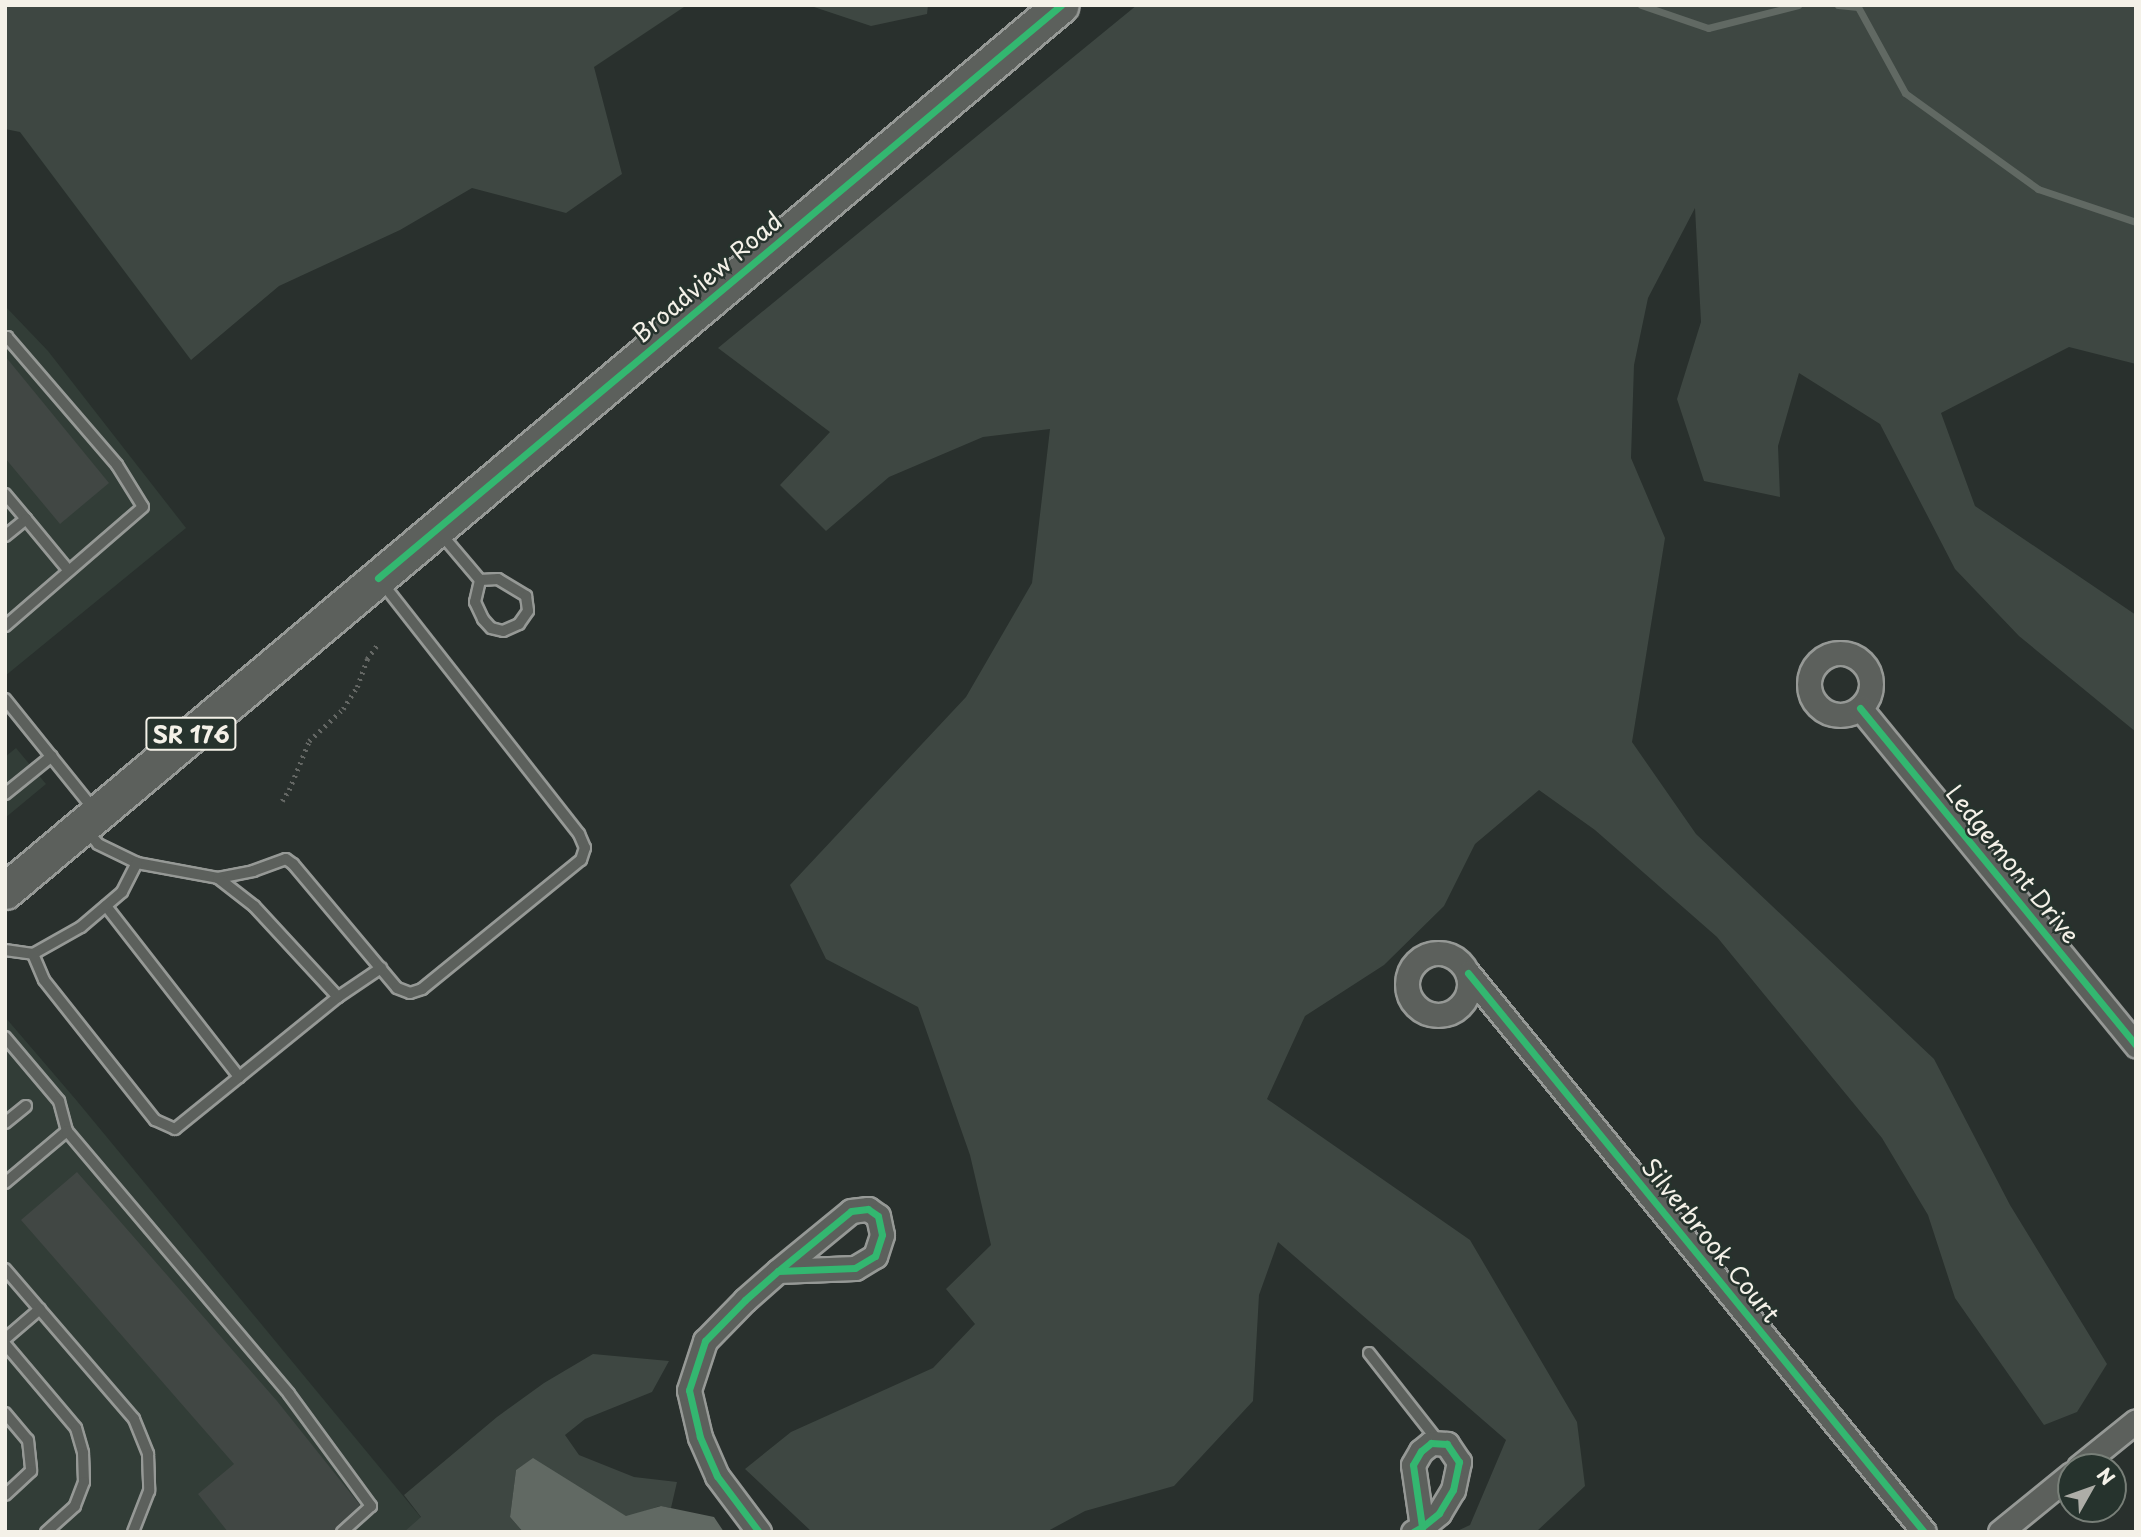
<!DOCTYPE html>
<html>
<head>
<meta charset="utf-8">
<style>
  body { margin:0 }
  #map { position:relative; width:2141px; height:1537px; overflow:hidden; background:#29302d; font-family:"Playpen Sans",sans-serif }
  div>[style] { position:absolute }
  .built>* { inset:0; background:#323d37 }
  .green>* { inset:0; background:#3e4742 }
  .water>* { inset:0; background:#616963 }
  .stream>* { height:7px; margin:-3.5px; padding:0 3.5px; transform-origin:3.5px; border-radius:3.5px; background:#616963 }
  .building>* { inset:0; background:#414744 }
  .path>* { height:4.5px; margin-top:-2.25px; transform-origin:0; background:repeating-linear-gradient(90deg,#646764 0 2px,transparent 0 7px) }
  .roads { filter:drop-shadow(2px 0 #969996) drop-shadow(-2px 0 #969996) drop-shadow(0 2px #969996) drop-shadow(0 -2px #969996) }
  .service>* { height:10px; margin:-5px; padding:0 5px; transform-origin:5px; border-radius:5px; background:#5c605c }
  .minor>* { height:23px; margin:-11.5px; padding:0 11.5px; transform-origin:11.5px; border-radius:11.5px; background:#5c605c }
  .minor>.ring { margin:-11.5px; padding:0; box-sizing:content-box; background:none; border:23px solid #5c605c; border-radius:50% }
  .primary>* { height:35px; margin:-17.5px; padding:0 17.5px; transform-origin:17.5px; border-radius:17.5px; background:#5c605c }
  .cycleway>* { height:7px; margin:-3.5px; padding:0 3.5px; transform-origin:3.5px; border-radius:3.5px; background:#33b770 }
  span { translate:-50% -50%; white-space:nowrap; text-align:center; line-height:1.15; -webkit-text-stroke:5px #26332d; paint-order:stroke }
  .shield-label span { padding:2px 5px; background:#26332d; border:2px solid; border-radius:5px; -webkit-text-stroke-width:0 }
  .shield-label { font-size:23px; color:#f4f1e8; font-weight:700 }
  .street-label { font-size:24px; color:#f4f1e8 }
  .frame { position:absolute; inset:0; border:7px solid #f4f1e8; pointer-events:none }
  .north { position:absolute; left:2057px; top:1453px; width:70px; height:70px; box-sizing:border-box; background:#26332d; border:2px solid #787f78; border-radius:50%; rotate:50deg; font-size:19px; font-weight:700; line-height:28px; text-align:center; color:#f4f1e8 }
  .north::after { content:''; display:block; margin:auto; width:24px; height:32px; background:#adada7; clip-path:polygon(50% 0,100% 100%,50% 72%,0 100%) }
</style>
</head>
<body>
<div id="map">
  <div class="built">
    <i style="clip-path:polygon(5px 306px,48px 351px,186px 528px,5px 676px)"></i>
    <i style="clip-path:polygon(16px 748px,46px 784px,5px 818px,5px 757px)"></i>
    <i style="clip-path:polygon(5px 1017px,77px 1101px,433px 1532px,5px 1532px)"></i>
  </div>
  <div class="green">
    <i style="clip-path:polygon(5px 5px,687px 5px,594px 67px,622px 174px,566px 213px,472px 188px,400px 230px,279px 286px,191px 360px,20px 132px,5px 129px)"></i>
    <i style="clip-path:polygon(808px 5px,928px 5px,927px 14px,871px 26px)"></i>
    <i style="clip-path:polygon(1137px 5px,2136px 5px,2136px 364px,2069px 347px,1941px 413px,1975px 506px,2136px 615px,2136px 732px,2019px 636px,1955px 569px,1880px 424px,1799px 373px,1778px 446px,1780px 497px,1704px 481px,1677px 399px,1701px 322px,1695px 208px,1648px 298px,1634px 365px,1631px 458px,1665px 538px,1632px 742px,1696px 834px,1934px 1059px,2010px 1205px,2107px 1364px,2077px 1412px,2044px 1425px,1955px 1298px,1928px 1215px,1882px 1138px,1717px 937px,1595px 830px,1539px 790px,1475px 844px,1444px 906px,1384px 965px,1305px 1016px,1267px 1099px,1470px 1240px,1577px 1422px,1585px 1486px,1536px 1532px,1455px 1532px,1470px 1525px,1506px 1440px,1278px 1242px,1259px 1295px,1253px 1401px,1174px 1486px,1085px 1511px,1046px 1532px,812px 1532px,745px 1469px,791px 1432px,933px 1368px,975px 1324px,946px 1289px,991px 1245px,970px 1155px,918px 1007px,826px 959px,790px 885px,966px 697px,1032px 583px,1050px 429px,983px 437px,889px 477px,826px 531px,780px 485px,830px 432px,718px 348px)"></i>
    <i style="clip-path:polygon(593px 1354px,669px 1361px,652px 1392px,585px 1419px,565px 1435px,579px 1455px,634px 1477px,677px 1482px,671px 1508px,660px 1506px,627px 1517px,533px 1459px,516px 1470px,510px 1517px,523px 1532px,404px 1532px,421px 1517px,404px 1495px,497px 1417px,544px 1383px)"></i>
  </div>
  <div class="water">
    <i style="clip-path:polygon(533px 1458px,626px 1516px,661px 1506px,714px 1517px,724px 1532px,523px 1532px,510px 1517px,516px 1470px)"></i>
  </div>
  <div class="stream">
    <i style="left:1641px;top:5px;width:71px;rotate:18.9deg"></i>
    <i style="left:1708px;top:28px;width:93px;rotate:-14.3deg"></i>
    <i style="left:1838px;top:5px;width:20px;rotate:6deg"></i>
    <i style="left:1858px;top:7px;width:98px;rotate:61.3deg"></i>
    <i style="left:1905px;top:93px;width:164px;rotate:35.8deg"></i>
    <i style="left:2038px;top:189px;width:103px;rotate:18.6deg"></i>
  </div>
  <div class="building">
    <i style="clip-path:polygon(5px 356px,109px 483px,60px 524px,5px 458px)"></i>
    <i style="clip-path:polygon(77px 1172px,277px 1401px,360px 1505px,333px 1532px,228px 1532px,198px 1494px,234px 1464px,21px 1220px)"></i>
  </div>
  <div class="path">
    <i style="left:282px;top:801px;width:13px;rotate:-58deg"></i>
    <i style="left:289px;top:790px;width:53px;rotate:-67.8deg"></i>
    <i style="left:309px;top:741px;width:47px;rotate:-43.3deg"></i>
    <i style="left:343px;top:709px;width:26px;rotate:-58deg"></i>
    <i style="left:357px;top:687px;width:30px;rotate:-70deg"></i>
    <i style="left:367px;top:659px;width:17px;rotate:-54deg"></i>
  </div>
  <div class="roads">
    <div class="service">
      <i style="left:5px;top:339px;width:3px;rotate:-45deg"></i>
      <i style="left:7px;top:337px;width:169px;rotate:49.3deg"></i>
      <i style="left:117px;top:465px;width:49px;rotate:58.2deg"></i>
      <i style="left:143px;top:507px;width:182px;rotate:139.2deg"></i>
      <i style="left:5px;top:494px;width:33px;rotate:50deg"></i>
      <i style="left:441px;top:534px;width:60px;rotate:49.7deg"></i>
      <i style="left:480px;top:580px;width:18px;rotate:-3deg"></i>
      <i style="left:498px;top:579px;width:33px;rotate:31deg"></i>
      <i style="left:526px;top:596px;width:15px;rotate:82deg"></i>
      <i style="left:528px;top:611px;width:16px;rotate:125deg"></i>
      <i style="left:519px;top:624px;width:17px;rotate:156deg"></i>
      <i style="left:503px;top:631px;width:12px;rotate:-166deg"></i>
      <i style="left:491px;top:628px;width:12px;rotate:-132deg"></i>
      <i style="left:483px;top:619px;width:19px;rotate:-115deg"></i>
      <i style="left:475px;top:602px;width:23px;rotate:-77deg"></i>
      <i style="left:5px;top:536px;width:27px;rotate:-39deg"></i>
      <i style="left:26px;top:519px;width:67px;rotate:50.4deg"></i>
      <i style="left:5px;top:699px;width:144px;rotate:51.2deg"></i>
      <i style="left:5px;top:794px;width:60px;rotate:-39deg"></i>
      <i style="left:86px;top:830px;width:18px;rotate:49deg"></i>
      <i style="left:98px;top:844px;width:43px;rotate:26deg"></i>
      <i style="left:137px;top:863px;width:82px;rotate:10.5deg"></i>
      <i style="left:218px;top:878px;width:36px;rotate:-11deg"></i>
      <i style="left:253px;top:871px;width:35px;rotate:-20deg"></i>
      <i style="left:286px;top:859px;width:9px;rotate:36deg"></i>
      <i style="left:293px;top:864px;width:162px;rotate:50deg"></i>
      <i style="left:397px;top:988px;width:14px;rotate:21deg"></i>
      <i style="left:410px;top:993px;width:13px;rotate:-18deg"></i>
      <i style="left:422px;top:989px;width:205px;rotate:-39.1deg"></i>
      <i style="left:581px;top:860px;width:13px;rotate:-72deg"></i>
      <i style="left:585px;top:848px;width:15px;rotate:-113deg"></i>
      <i style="left:579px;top:834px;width:319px;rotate:-128.1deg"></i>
      <i style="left:218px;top:878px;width:46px;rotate:37.9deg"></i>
      <i style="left:254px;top:906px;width:124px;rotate:47.3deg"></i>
      <i style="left:106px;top:906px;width:217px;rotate:52.1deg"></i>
      <i style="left:5px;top:950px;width:28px;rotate:8deg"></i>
      <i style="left:33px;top:954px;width:55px;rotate:-29.4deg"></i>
      <i style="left:81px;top:927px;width:54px;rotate:-40.5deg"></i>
      <i style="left:122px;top:892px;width:33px;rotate:-63deg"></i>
      <i style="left:33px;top:954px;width:28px;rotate:67deg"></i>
      <i style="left:44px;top:980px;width:179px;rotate:51.6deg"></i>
      <i style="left:155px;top:1120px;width:22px;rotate:24deg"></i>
      <i style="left:175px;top:1129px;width:210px;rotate:-39deg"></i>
      <i style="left:338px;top:997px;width:52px;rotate:-34deg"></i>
      <i style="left:5px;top:1037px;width:84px;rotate:49.8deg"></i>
      <i style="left:59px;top:1101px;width:31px;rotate:75deg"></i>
      <i style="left:5px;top:1123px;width:27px;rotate:-39deg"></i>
      <i style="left:5px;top:1183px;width:81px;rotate:-40deg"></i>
      <i style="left:67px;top:1131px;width:344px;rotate:49.8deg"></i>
      <i style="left:289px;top:1394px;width:139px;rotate:53.8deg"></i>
      <i style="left:371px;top:1506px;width:39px;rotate:138deg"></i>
      <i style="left:5px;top:1269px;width:198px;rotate:49.3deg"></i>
      <i style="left:134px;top:1419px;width:38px;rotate:68deg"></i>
      <i style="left:148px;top:1454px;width:37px;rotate:88deg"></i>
      <i style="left:149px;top:1491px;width:44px;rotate:111.3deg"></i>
      <i style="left:5px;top:1339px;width:46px;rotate:-40.6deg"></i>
      <i style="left:5px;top:1344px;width:110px;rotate:49.8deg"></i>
      <i style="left:76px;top:1428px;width:26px;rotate:74deg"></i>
      <i style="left:83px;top:1453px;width:29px;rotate:88deg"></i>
      <i style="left:84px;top:1482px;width:26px;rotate:111deg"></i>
      <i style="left:75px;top:1506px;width:39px;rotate:138deg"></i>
      <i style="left:1369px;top:1353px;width:112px;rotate:51.9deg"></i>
      <i style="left:5px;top:1413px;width:35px;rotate:50deg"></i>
      <i style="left:28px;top:1440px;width:31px;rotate:84deg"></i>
      <i style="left:31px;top:1471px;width:35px;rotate:137deg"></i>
    </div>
    <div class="minor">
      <i class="ring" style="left:1809px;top:653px;width:39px;height:39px"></i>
      <i style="left:1860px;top:708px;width:436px;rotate:50.7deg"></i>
      <i class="ring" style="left:1407px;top:953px;width:39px;height:39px"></i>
      <i style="left:1468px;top:973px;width:721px;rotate:50.79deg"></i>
      <i style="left:2079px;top:1467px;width:73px;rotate:-38.9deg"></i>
      <i style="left:759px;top:1532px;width:70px;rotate:-126.9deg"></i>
      <i style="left:717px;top:1476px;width:43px;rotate:-113.6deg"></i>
      <i style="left:700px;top:1437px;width:48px;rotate:-103.2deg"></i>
      <i style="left:689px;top:1390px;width:52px;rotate:-71.9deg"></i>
      <i style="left:705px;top:1341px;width:57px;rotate:-45.7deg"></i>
      <i style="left:745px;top:1300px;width:44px;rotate:-41.3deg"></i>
      <i style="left:778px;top:1271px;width:94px;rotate:-39.4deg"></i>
      <i style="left:851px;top:1211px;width:17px;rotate:-7deg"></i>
      <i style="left:868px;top:1209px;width:12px;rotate:35deg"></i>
      <i style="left:878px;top:1216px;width:19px;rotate:78deg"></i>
      <i style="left:882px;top:1235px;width:22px;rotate:108deg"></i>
      <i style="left:875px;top:1256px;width:23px;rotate:149deg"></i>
      <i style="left:855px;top:1268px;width:77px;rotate:177.8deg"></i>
      <i style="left:1413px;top:1532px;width:10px;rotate:-29deg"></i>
      <i style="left:1422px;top:1527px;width:22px;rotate:-39deg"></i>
      <i style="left:1439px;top:1513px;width:27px;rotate:-59deg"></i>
      <i style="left:1453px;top:1490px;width:29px;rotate:-78deg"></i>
      <i style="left:1459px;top:1462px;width:22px;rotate:-124deg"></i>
      <i style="left:1447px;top:1444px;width:16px;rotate:-176deg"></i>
      <i style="left:1431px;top:1443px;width:13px;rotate:141deg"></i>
      <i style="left:1421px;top:1451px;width:16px;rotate:120deg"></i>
      <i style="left:1413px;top:1465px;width:63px;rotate:81.7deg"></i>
      <i style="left:2000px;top:1532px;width:92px;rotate:-39.2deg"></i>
    </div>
    <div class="primary">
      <i style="left:5px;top:891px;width:1378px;rotate:-40deg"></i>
    </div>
  </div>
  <div class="cycleway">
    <i style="left:378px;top:578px;width:892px;rotate:-39.99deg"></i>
    <i style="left:1860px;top:708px;width:436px;rotate:50.7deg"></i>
    <i style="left:1468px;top:973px;width:721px;rotate:50.79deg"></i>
    <i style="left:759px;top:1532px;width:70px;rotate:-126.9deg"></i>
    <i style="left:717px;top:1476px;width:43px;rotate:-113.6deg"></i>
    <i style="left:700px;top:1437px;width:48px;rotate:-103.2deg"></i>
    <i style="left:689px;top:1390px;width:52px;rotate:-71.9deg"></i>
    <i style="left:705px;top:1341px;width:57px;rotate:-45.7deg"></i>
    <i style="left:745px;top:1300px;width:44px;rotate:-41.3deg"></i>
    <i style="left:778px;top:1271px;width:94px;rotate:-39.4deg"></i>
    <i style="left:851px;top:1211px;width:17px;rotate:-7deg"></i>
    <i style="left:868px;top:1209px;width:12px;rotate:35deg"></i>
    <i style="left:878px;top:1216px;width:19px;rotate:78deg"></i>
    <i style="left:882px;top:1235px;width:22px;rotate:108deg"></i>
    <i style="left:875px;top:1256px;width:23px;rotate:149deg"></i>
    <i style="left:855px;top:1268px;width:77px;rotate:177.8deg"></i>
    <i style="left:1413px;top:1532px;width:10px;rotate:-29deg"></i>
    <i style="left:1422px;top:1527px;width:22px;rotate:-39deg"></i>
    <i style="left:1439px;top:1513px;width:27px;rotate:-59deg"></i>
    <i style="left:1453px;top:1490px;width:29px;rotate:-78deg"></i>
    <i style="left:1459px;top:1462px;width:22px;rotate:-124deg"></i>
    <i style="left:1447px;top:1444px;width:16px;rotate:-176deg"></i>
    <i style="left:1431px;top:1443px;width:13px;rotate:141deg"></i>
    <i style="left:1421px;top:1451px;width:16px;rotate:120deg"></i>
    <i style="left:1413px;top:1465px;width:63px;rotate:81.7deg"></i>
  </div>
  <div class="shield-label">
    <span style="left:191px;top:734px">SR 176</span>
  </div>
  <div class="street-label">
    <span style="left:707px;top:277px;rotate:-40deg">Broadview Road</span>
    <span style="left:2013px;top:864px;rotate:51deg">Ledgemont Drive</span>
    <span style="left:1711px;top:1240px;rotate:51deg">Silverbrook Court</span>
  </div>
  <div class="frame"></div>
  <div class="north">N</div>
</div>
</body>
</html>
